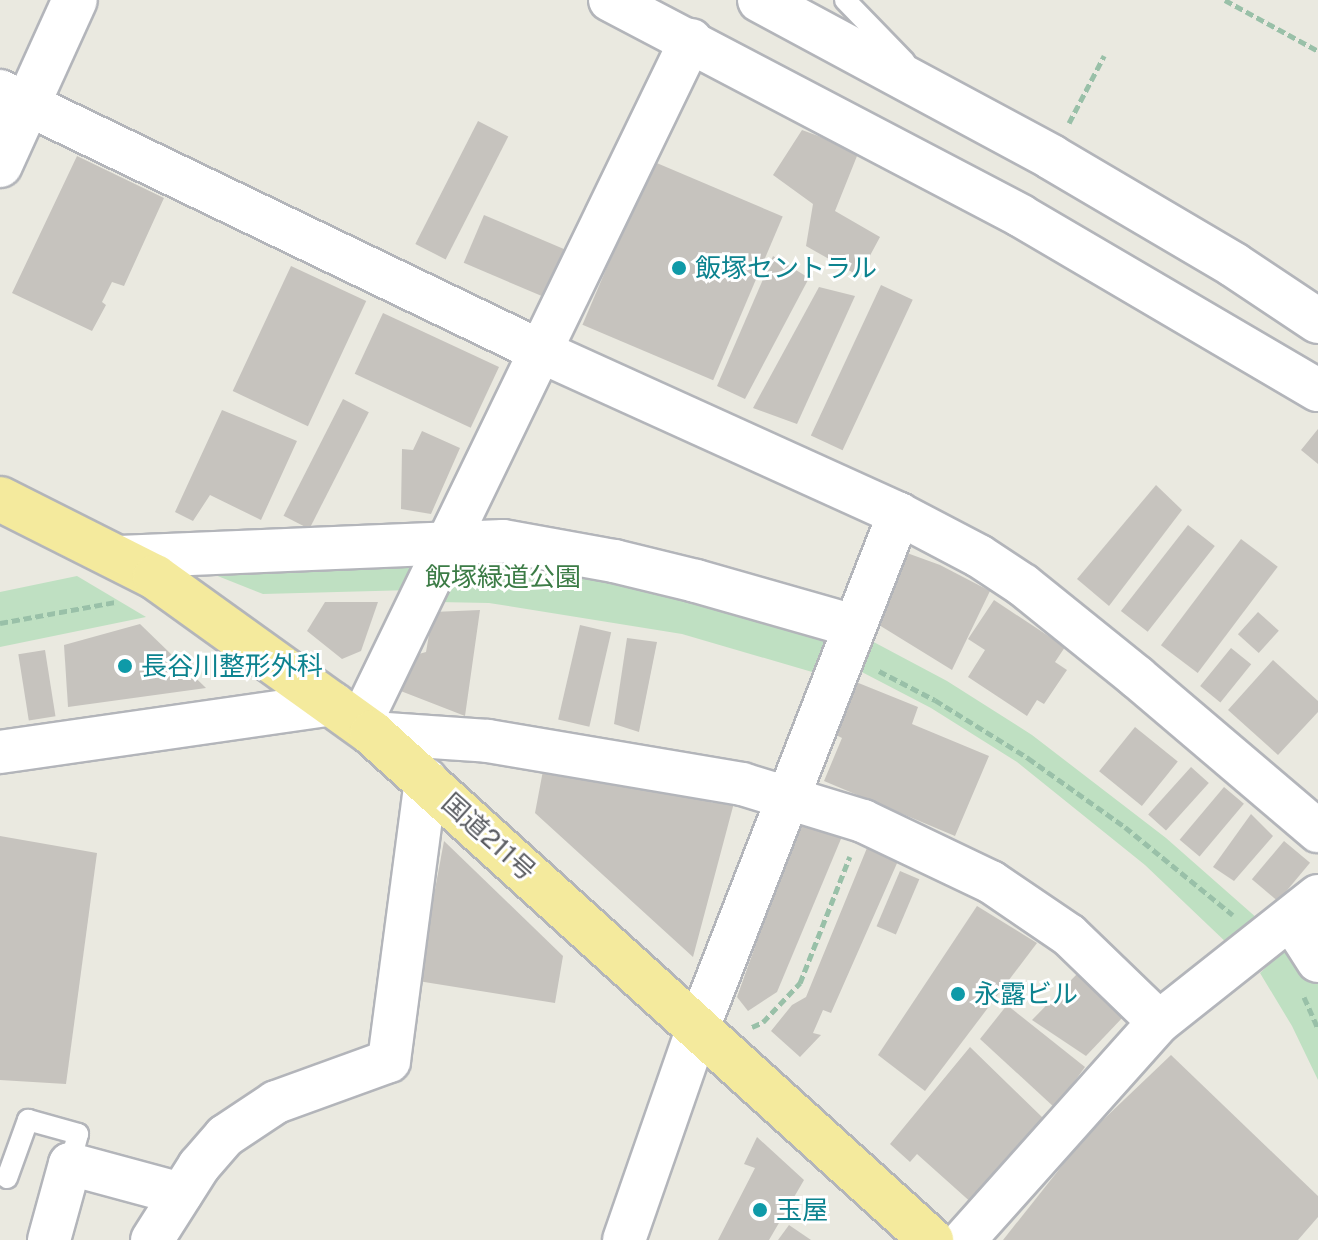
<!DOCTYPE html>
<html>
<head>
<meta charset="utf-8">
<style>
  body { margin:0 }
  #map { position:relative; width:1318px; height:1240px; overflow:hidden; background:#eae9e0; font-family:"Public Sans","Noto Sans JP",sans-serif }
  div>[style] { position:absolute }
  .green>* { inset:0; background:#bfe0c2 }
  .building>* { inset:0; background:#c6c3be; transform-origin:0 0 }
  .path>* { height:5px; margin-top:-2.5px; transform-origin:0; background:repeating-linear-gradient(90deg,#99c0a8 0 8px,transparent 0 12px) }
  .roads { filter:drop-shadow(2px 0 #b3b5ba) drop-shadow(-2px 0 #b3b5ba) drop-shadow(0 2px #b3b5ba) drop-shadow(0 -2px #b3b5ba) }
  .service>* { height:20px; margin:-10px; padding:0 10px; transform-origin:10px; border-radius:10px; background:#fff }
  .minor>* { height:42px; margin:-21px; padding:0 21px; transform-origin:21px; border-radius:21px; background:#fff }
  .tertiary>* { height:44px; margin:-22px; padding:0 22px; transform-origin:22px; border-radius:22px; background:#fff }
  .secondary>* { height:44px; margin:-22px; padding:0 22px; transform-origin:22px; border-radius:22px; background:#fff }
  .trunk>* { height:44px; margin:-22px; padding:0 22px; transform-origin:22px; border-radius:22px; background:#f4ea9d }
  .dots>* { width:22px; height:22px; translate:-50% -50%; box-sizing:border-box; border:4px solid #fff; border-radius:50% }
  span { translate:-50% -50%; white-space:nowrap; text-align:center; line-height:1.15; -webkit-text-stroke:6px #fff; paint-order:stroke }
  .culture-label { font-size:26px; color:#0d838f }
  .left { translate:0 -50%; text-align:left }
  .park-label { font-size:26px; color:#3c7c46 }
  .street-label { font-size:26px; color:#595b60 }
</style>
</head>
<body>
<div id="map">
  <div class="green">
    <i style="clip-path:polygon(504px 550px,835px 630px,819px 674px,682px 634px,489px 603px,438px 602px,460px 551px)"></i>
    <i style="clip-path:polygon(431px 552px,412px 590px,263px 594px,200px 569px)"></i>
    <i style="clip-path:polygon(77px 576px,146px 617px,0 647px,0 592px)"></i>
    <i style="clip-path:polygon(868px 639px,947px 681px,1032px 735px,1166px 838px,1258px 919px,1230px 946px,1145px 865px,1017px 762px,931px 708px,858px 670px)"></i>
    <i style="clip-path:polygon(1293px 942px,1318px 983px,1318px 1080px,1292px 1026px,1260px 973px)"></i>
  </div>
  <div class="building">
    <i style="left:478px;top:121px;width:34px;height:138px;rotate:27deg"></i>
    <i style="clip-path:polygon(802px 130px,859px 151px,835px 211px,880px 237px,859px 276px,806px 246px,813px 204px,773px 175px)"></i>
    <i style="clip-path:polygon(77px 156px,164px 198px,124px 286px,112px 282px,102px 302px,106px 305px,92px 331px,12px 293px)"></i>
    <i style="left:652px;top:161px;width:142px;height:178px;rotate:23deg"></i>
    <i style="left:484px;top:215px;width:88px;height:52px;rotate:23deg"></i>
    <i style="clip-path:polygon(773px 256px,809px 278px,745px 399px,717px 386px)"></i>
    <i style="left:291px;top:266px;width:83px;height:138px;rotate:25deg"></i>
    <i style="left:881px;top:285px;width:35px;height:166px;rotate:25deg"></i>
    <i style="clip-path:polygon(819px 287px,855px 296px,797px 424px,753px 408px)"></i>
    <i style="left:383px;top:313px;width:128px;height:67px;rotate:25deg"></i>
    <i style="left:343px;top:399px;width:29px;height:131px;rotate:27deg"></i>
    <i style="clip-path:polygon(222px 410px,297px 441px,261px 520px,210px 495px,193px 521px,175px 512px)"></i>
    <i style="clip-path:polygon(1318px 429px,1318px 464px,1301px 450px)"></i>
    <i style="clip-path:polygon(422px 431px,460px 448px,431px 514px,401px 509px,402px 449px,413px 450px)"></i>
    <i style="clip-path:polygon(1156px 485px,1182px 510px,1109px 606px,1077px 579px)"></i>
    <i style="left:1188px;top:525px;width:34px;height:109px;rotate:38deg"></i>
    <i style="left:1241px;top:539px;width:46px;height:133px;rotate:37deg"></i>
    <i style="clip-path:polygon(907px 553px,940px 565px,990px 591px,952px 670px,879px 625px)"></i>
    <i style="clip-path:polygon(994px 600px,1065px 647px,1055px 662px,1067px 670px,1044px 704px,1037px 700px,1027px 716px,968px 677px,985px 650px,968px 639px)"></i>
    <i style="clip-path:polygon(325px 602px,378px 602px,361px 651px,342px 659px,307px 631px)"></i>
    <i style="clip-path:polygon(480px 610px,465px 716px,393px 688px,408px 657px,426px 652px,433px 612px)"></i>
    <i style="left:1258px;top:612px;width:28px;height:30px;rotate:42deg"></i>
    <i style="clip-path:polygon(140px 624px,206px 688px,68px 707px,64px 645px)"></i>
    <i style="left:580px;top:625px;width:32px;height:97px;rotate:13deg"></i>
    <i style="clip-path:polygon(627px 638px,657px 642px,639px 732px,614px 724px)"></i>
    <i style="left:1231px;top:648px;width:26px;height:49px;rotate:39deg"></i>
    <i style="left:45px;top:650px;width:67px;height:27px;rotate:81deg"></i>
    <i style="clip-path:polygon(1273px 660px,1318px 701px,1318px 712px,1278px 755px,1228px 710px)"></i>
    <i style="clip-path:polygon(856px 682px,918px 707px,912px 724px,989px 756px,955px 836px,824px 781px,842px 738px,834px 734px)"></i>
    <i style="left:1135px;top:727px;width:55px;height:57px;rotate:39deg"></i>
    <i style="clip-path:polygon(545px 760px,648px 775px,713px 803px,717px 790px,735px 799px,693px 957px,535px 813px)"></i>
    <i style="left:1191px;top:767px;width:24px;height:64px;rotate:42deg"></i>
    <i style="left:1224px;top:787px;width:26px;height:69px;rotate:40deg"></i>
    <i style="clip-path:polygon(1251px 814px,1273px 836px,1234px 881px,1213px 867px)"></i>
    <i style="clip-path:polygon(800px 820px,843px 834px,777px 992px,748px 1011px,737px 997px)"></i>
    <i style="clip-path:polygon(0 836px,97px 853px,66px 1084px,0 1080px)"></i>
    <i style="clip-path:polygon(444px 841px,563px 956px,555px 1003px,418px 981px)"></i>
    <i style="left:1284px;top:841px;width:34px;height:50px;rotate:40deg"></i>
    <i style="clip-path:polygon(869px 843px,898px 861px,831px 1013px,823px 1010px,813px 1033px,821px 1035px,800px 1057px,771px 1031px,792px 1005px,806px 997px)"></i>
    <i style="left:900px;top:871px;width:21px;height:60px;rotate:23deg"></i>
    <i style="clip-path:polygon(977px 906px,1037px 943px,925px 1091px,878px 1055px)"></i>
    <i style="clip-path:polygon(1079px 972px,1124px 1016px,1086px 1056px,1032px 1020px)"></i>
    <i style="clip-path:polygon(1007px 1005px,1085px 1067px,1055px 1108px,980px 1039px)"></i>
    <i style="clip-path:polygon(970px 1047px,1043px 1118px,974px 1205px,917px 1154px,910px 1162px,890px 1144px)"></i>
    <i style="clip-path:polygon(1171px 1055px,1318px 1196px,1318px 1217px,1298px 1240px,1003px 1240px,1084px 1138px)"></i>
    <i style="clip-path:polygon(757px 1137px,804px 1180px,769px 1240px,718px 1240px,755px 1168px,744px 1164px)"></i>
    <i style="clip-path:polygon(789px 1225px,811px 1240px,778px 1240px)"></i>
  </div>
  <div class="path">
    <i style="left:1225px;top:0;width:106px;rotate:28.7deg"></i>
    <i style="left:1069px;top:123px;width:76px;rotate:-62.4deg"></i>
    <i style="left:0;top:623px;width:118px;rotate:-10.3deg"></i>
    <i style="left:879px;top:671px;width:63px;rotate:27.4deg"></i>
    <i style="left:935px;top:700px;width:110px;rotate:31.9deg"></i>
    <i style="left:1028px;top:758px;width:119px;rotate:35.4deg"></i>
    <i style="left:1125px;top:827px;width:139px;rotate:39.2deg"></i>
    <i style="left:1304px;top:997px;width:35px;rotate:66deg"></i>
    <i style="left:752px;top:1027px;width:12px;rotate:-24deg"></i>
    <i style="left:763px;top:1022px;width:54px;rotate:-46.5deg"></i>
    <i style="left:800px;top:983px;width:136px;rotate:-68.5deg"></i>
  </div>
  <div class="roads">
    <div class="service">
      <i style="left:845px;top:0;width:86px;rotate:45.9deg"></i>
      <i style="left:7px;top:1178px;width:62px;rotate:-70.1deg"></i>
      <i style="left:28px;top:1120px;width:52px;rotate:15.6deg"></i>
      <i style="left:78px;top:1134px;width:31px;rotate:105deg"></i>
    </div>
    <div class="minor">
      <i style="left:610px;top:0;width:464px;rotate:27.7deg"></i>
      <i style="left:1021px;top:216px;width:344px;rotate:30.4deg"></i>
      <i style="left:0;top:91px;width:602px;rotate:25.71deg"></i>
      <i style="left:542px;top:352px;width:392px;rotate:24.4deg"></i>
      <i style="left:899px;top:514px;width:90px;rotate:27.7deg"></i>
      <i style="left:979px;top:556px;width:53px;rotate:33.4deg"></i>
      <i style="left:1023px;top:585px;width:146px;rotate:38.9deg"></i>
      <i style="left:1137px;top:677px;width:238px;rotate:40.4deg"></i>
      <i style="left:119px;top:557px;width:384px;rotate:-2.4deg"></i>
      <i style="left:503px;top:541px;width:113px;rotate:10.2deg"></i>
      <i style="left:614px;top:561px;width:84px;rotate:13.7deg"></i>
      <i style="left:696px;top:581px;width:164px;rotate:15.9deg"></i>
      <i style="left:360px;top:724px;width:760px;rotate:-64.18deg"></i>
      <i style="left:372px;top:733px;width:116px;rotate:3.9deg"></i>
      <i style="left:488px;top:741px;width:258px;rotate:9.6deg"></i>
      <i style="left:742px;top:784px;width:127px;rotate:17deg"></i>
      <i style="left:863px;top:821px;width:142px;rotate:25.5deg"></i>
      <i style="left:991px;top:882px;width:94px;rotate:34.2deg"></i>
      <i style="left:1069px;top:935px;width:125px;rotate:44deg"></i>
      <i style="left:0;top:752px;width:337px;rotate:-8.2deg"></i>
      <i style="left:1291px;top:919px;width:50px;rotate:57.3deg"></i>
      <i style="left:49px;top:1240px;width:79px;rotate:-74.6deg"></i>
      <i style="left:70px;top:1164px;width:115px;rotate:15.1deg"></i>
      <i style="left:152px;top:1240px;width:88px;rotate:-57.6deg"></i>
      <i style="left:199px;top:1166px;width:40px;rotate:-49deg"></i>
      <i style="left:225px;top:1136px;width:61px;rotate:-33.7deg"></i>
      <i style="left:276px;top:1102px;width:120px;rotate:-19.9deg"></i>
      <i style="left:389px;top:1061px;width:284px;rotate:-82.5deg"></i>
      <i style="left:624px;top:1240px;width:225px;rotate:-70.8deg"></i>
      <i style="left:698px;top:1028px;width:552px;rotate:-68.64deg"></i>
      <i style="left:964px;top:1240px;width:292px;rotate:-48.2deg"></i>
      <i style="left:1159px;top:1022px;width:203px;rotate:-38.4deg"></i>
    </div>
    <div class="tertiary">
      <i style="left:760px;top:0;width:331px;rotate:28.3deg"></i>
      <i style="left:1051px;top:157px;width:212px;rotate:30.5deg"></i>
      <i style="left:1234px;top:265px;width:101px;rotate:33.7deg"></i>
    </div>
    <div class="secondary">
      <i style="left:0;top:165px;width:181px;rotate:-65.6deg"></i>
    </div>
    <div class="trunk">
      <i style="left:0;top:499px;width:174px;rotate:26.7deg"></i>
      <i style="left:155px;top:577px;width:267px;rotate:35.7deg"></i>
      <i style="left:372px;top:733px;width:755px;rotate:42.21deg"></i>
    </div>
  </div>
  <div class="dots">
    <i style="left:679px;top:268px;background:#0f9aa8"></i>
    <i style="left:125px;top:666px;background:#0f9aa8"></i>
    <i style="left:958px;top:994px;background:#0f9aa8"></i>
    <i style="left:760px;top:1210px;background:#0f9aa8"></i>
  </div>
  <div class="culture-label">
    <span class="left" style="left:695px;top:268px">飯塚セントラル</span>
    <span class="left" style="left:141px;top:666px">長谷川整形外科</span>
    <span class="left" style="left:974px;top:994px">永露ビル</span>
    <span class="left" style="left:776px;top:1210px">玉屋</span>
  </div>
  <div class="park-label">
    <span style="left:503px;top:577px">飯塚緑道公園</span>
  </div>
  <div class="street-label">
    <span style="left:489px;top:837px;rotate:42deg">国道211号</span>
  </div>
</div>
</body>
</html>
